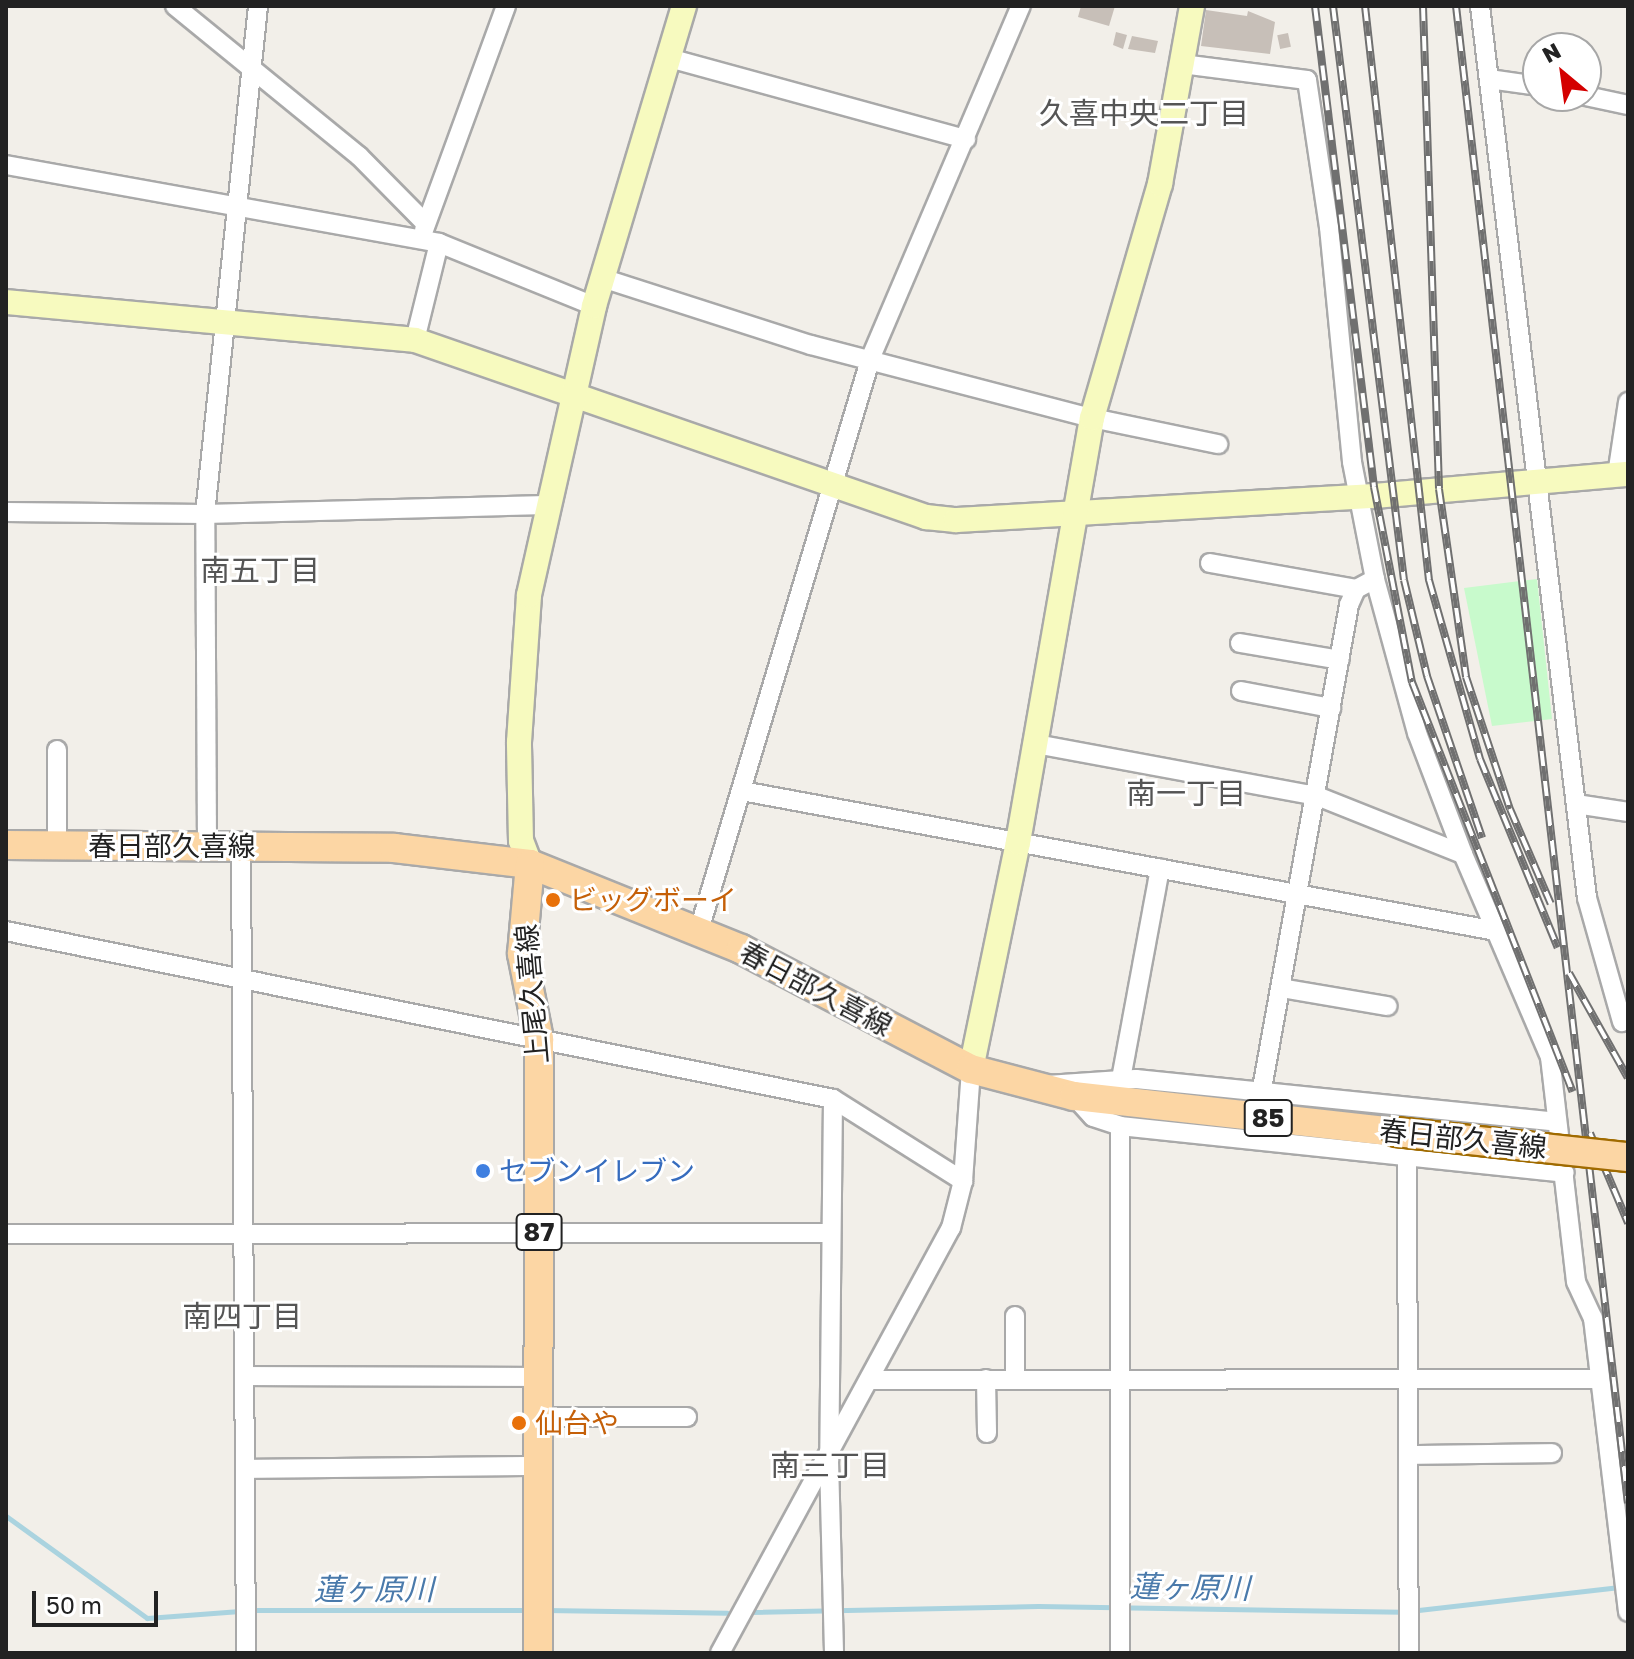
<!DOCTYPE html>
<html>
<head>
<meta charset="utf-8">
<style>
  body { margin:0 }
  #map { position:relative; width:1634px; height:1659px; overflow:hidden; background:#f2efe9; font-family:"Golos Text","Noto Sans JP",sans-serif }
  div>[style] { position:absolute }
  .park>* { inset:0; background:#c8facc }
  .stream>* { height:5px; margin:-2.5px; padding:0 2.5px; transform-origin:2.5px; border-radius:2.5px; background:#aad3df }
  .building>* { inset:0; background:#c7bfb8; transform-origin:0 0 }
  .roads { filter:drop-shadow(2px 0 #a9a9a9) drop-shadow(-2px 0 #a9a9a9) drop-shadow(0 2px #a9a9a9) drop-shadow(0 -2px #a9a9a9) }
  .street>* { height:18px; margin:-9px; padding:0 9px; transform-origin:9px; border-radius:9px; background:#fff }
  .secondary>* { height:24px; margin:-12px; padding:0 12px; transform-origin:12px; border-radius:12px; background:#f7fabf }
  .primary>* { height:28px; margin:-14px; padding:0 14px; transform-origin:14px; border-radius:14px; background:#fcd6a4 }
  .rail>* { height:8px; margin-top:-4px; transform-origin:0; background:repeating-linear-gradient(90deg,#fff 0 15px,#707070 0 30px); box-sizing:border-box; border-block:2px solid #707070 }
  .bridges { filter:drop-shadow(2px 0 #a06b00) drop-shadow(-2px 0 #a06b00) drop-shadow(0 2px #a06b00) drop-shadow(0 -2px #a06b00) }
  .primary-bridge>* { height:28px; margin:-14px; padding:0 14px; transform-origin:14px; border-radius:14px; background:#fcd6a4 }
  .dots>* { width:22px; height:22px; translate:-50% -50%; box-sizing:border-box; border:4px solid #fff; border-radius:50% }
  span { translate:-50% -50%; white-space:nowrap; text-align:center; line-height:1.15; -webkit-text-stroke:6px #fff; paint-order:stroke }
  .shield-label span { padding:2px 6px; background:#fff; border:2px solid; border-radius:6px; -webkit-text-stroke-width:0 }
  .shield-label { font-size:26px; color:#222; font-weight:700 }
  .street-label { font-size:28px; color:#222 }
  .food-label { font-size:28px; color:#c56008 }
  .left { translate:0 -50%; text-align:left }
  .shop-label { font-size:28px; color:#366cbe }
  .neighbourhood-label { font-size:30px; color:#555 }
  .water-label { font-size:30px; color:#4a7aab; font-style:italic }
  .frame { position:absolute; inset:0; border:8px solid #222; pointer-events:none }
  .north { position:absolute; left:1522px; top:32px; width:80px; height:80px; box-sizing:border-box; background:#fff; border:2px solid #a7a7a7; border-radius:50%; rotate:331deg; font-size:22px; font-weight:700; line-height:32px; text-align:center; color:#222 }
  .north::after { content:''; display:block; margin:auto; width:28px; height:36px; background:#d40000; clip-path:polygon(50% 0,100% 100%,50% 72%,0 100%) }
  .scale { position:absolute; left:32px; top:1591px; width:126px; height:36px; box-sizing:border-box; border:4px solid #222; border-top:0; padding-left:10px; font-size:24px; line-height:28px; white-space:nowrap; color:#222; -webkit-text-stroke:6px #fff; paint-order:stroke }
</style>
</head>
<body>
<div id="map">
  <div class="park">
    <i style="clip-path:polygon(1537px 579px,1552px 719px,1492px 726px,1464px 588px)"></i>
  </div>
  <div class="stream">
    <i style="left:6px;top:1516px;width:174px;rotate:35.9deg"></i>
    <i style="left:147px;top:1618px;width:93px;rotate:-4.3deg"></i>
    <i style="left:250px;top:1610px;width:278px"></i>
    <i style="left:546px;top:1610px;width:181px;rotate:0.9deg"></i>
    <i style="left:751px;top:1612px;width:287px;rotate:-1.2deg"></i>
    <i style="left:1038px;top:1606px;width:363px;rotate:0.9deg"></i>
    <i style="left:1401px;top:1612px;width:220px;rotate:-6.5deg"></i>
  </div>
  <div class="building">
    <i style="clip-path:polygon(1081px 6px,1115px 6px,1109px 26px,1078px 17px)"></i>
    <i style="clip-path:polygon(1206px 10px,1247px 16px,1248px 11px,1275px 22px,1270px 54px,1201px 46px)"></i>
    <i style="clip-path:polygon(1116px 32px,1127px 35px,1123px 49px,1113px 45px)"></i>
    <i style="left:1288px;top:33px;width:14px;height:11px;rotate:78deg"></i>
    <i style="clip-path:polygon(1132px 36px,1158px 41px,1155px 53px,1128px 49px)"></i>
  </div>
  <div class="roads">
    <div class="street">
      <i style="left:175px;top:6px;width:237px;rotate:39.2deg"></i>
      <i style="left:359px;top:156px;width:94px;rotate:45.4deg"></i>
      <i style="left:1480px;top:6px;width:898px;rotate:83.16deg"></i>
      <i style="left:1587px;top:898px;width:129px;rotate:74.2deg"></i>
      <i style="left:669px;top:58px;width:308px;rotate:15.3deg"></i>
      <i style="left:1182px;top:64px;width:126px;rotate:7.3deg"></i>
      <i style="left:1307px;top:80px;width:149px;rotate:81.5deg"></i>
      <i style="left:1329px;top:227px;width:236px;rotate:84.4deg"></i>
      <i style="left:1352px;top:462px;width:119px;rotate:78.9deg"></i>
      <i style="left:1375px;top:579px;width:21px;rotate:152deg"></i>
      <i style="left:1356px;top:589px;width:17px;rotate:114deg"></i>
      <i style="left:1349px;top:605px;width:495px;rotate:100.2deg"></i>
      <i style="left:1489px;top:79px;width:49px;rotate:8.1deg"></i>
      <i style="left:1586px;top:96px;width:43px;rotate:12.1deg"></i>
      <i style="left:6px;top:165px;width:440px;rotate:10.2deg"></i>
      <i style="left:439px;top:243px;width:167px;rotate:22.1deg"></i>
      <i style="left:424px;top:230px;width:239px;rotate:-69.9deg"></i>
      <i style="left:602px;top:278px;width:219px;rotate:17.8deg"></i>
      <i style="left:811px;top:345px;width:290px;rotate:14.6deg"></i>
      <i style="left:1092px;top:418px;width:129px;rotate:11.7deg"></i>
      <i style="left:415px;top:340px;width:100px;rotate:-76.1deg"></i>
      <i style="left:1617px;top:475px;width:74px;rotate:-81.4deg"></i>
      <i style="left:6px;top:512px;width:199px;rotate:0.6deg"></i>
      <i style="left:205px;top:514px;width:342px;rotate:-1.5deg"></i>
      <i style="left:1210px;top:563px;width:148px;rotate:10.1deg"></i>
      <i style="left:1240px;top:643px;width:101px;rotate:9.6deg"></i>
      <i style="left:1241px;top:691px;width:92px;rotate:10.7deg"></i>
      <i style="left:1036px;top:744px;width:286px;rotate:10.5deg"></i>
      <i style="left:1317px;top:796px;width:157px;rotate:21.7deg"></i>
      <i style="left:1463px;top:854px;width:129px;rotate:-110.8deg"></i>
      <i style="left:1417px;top:733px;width:160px;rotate:-105.3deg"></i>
      <i style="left:57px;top:750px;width:95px;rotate:90deg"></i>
      <i style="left:742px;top:791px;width:767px;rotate:10.52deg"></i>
      <i style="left:1576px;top:804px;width:53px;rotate:8.7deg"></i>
      <i style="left:207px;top:845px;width:331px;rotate:-90.3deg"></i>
      <i style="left:205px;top:514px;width:511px;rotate:-84.04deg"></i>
      <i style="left:241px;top:845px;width:808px;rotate:89.65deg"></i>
      <i style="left:1463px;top:854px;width:221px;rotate:66.8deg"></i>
      <i style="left:1550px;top:1057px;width:226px;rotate:83.4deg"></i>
      <i style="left:1576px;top:1282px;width:40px;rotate:65deg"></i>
      <i style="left:1593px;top:1318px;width:296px;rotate:83.2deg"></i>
      <i style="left:699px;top:930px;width:598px;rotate:-73.29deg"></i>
      <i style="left:871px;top:357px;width:382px;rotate:-66.9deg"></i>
      <i style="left:6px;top:931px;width:844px;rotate:11.48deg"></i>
      <i style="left:833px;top:1099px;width:154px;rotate:32.2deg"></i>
      <i style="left:1281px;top:988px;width:108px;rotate:9.6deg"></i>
      <i style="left:1121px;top:1079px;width:214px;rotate:-79.5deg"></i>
      <i style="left:1047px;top:1085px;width:89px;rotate:-3.9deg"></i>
      <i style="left:1136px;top:1079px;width:423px;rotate:5.8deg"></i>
      <i style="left:1074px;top:1096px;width:28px;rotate:48deg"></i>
      <i style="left:1093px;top:1117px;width:28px;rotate:18deg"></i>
      <i style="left:1120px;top:1126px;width:447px;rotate:6deg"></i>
      <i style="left:833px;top:1099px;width:362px;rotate:90.6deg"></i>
      <i style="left:829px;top:1461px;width:192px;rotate:88.5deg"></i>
      <i style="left:1407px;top:1156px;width:497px;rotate:89.8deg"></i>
      <i style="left:6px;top:1234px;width:824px;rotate:-0.07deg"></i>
      <i style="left:1015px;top:1316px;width:62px;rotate:90deg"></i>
      <i style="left:246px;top:1376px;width:294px;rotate:0.2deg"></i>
      <i style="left:986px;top:1379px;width:54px;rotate:88.9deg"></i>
      <i style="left:872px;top:1380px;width:728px;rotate:-0.08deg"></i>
      <i style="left:540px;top:1417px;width:147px"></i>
      <i style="left:1409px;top:1455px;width:143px;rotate:-0.8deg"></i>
      <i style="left:246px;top:1469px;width:295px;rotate:-0.6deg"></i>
      <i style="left:720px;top:1653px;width:484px;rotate:-61.5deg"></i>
      <i style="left:951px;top:1228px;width:49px;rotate:-75.7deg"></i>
      <i style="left:963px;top:1181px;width:112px;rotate:-85.9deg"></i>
      <i style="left:1120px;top:1653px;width:527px;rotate:-90deg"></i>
    </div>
    <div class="secondary">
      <i style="left:6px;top:302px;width:411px;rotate:5.3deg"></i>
      <i style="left:415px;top:340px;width:541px;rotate:19.11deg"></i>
      <i style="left:926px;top:517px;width:30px;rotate:6deg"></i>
      <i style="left:956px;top:520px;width:420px;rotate:-3.3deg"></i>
      <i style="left:1375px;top:496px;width:254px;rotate:-5deg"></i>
      <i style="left:530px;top:864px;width:25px;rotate:-111deg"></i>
      <i style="left:521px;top:841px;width:99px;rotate:-91.2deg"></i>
      <i style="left:519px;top:742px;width:147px;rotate:-86.1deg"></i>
      <i style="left:529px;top:595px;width:296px;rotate:-77.3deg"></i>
      <i style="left:594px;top:306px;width:313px;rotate:-73.3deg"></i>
      <i style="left:971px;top:1069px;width:232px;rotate:-78.3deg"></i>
      <i style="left:1018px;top:842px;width:430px;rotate:-80.1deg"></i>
      <i style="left:1092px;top:418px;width:244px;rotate:-73.8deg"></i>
      <i style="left:1160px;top:184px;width:181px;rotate:-79.8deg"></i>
    </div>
    <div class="primary">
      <i style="left:6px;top:845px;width:388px;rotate:0.4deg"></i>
      <i style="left:394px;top:848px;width:137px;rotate:6.7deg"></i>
      <i style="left:530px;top:864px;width:227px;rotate:21.9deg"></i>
      <i style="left:741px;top:949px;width:259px;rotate:27.6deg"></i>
      <i style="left:971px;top:1069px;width:106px;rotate:14.7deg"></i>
      <i style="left:1074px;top:1096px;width:324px;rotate:6.4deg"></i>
      <i style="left:530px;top:864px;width:90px;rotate:95.1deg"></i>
      <i style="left:522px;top:954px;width:87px;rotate:78.7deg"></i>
      <i style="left:539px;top:1039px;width:614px;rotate:90.09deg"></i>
    </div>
  </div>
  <div class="rail">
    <i style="left:1315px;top:6px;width:485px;rotate:83deg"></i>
    <i style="left:1374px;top:487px;width:199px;rotate:79deg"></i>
    <i style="left:1412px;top:682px;width:440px;rotate:68.6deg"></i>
    <i style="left:1333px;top:6px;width:578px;rotate:82.95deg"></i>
    <i style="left:1404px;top:580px;width:99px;rotate:76.5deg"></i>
    <i style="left:1427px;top:676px;width:171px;rotate:71.2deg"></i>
    <i style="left:1365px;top:6px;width:578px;rotate:83.64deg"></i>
    <i style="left:1429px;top:580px;width:186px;rotate:74.1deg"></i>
    <i style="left:1480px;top:759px;width:204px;rotate:67.6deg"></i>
    <i style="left:1423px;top:6px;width:483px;rotate:88.1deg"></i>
    <i style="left:1439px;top:489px;width:190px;rotate:81.8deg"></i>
    <i style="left:1466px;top:677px;width:139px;rotate:71.6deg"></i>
    <i style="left:1510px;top:809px;width:103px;rotate:66.7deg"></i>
    <i style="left:1456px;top:6px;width:1507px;rotate:83.45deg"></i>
    <i style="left:1569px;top:973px;width:120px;rotate:60.7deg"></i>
    <i style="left:1590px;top:1133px;width:98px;rotate:67.1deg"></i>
  </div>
  <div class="bridges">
    <div class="primary-bridge">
      <i style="left:1396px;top:1132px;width:233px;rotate:6.2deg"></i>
    </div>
  </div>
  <div class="dots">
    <i style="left:553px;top:900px;background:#e8710a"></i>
    <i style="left:483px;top:1171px;background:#3f7fe0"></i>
    <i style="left:519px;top:1423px;background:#e8710a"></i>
  </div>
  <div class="shield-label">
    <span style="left:1268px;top:1118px">85</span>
    <span style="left:539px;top:1232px">87</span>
  </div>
  <div class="street-label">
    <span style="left:172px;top:846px">春日部久喜線</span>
    <span style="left:816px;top:989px;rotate:28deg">春日部久喜線</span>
    <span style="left:532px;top:994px;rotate:-95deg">上尾久喜線</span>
    <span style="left:1463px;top:1139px;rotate:6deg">春日部久喜線</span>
  </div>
  <div class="food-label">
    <span class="left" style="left:569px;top:900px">ビッグボーイ</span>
    <span class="left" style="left:535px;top:1423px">仙台や</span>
  </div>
  <div class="shop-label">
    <span class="left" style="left:499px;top:1171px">セブンイレブン</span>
  </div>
  <div class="neighbourhood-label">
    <span style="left:1144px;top:113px">久喜中央二丁目</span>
    <span style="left:260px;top:570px">南五丁目</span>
    <span style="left:1186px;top:793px">南一丁目</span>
    <span style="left:242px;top:1316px">南四丁目</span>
    <span style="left:830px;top:1465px">南三丁目</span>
  </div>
  <div class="water-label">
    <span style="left:1190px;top:1587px;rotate:1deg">蓮ヶ原川</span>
    <span style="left:374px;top:1589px">蓮ヶ原川</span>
  </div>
  <div class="frame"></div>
  <div class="north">N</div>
  <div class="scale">50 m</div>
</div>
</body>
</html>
